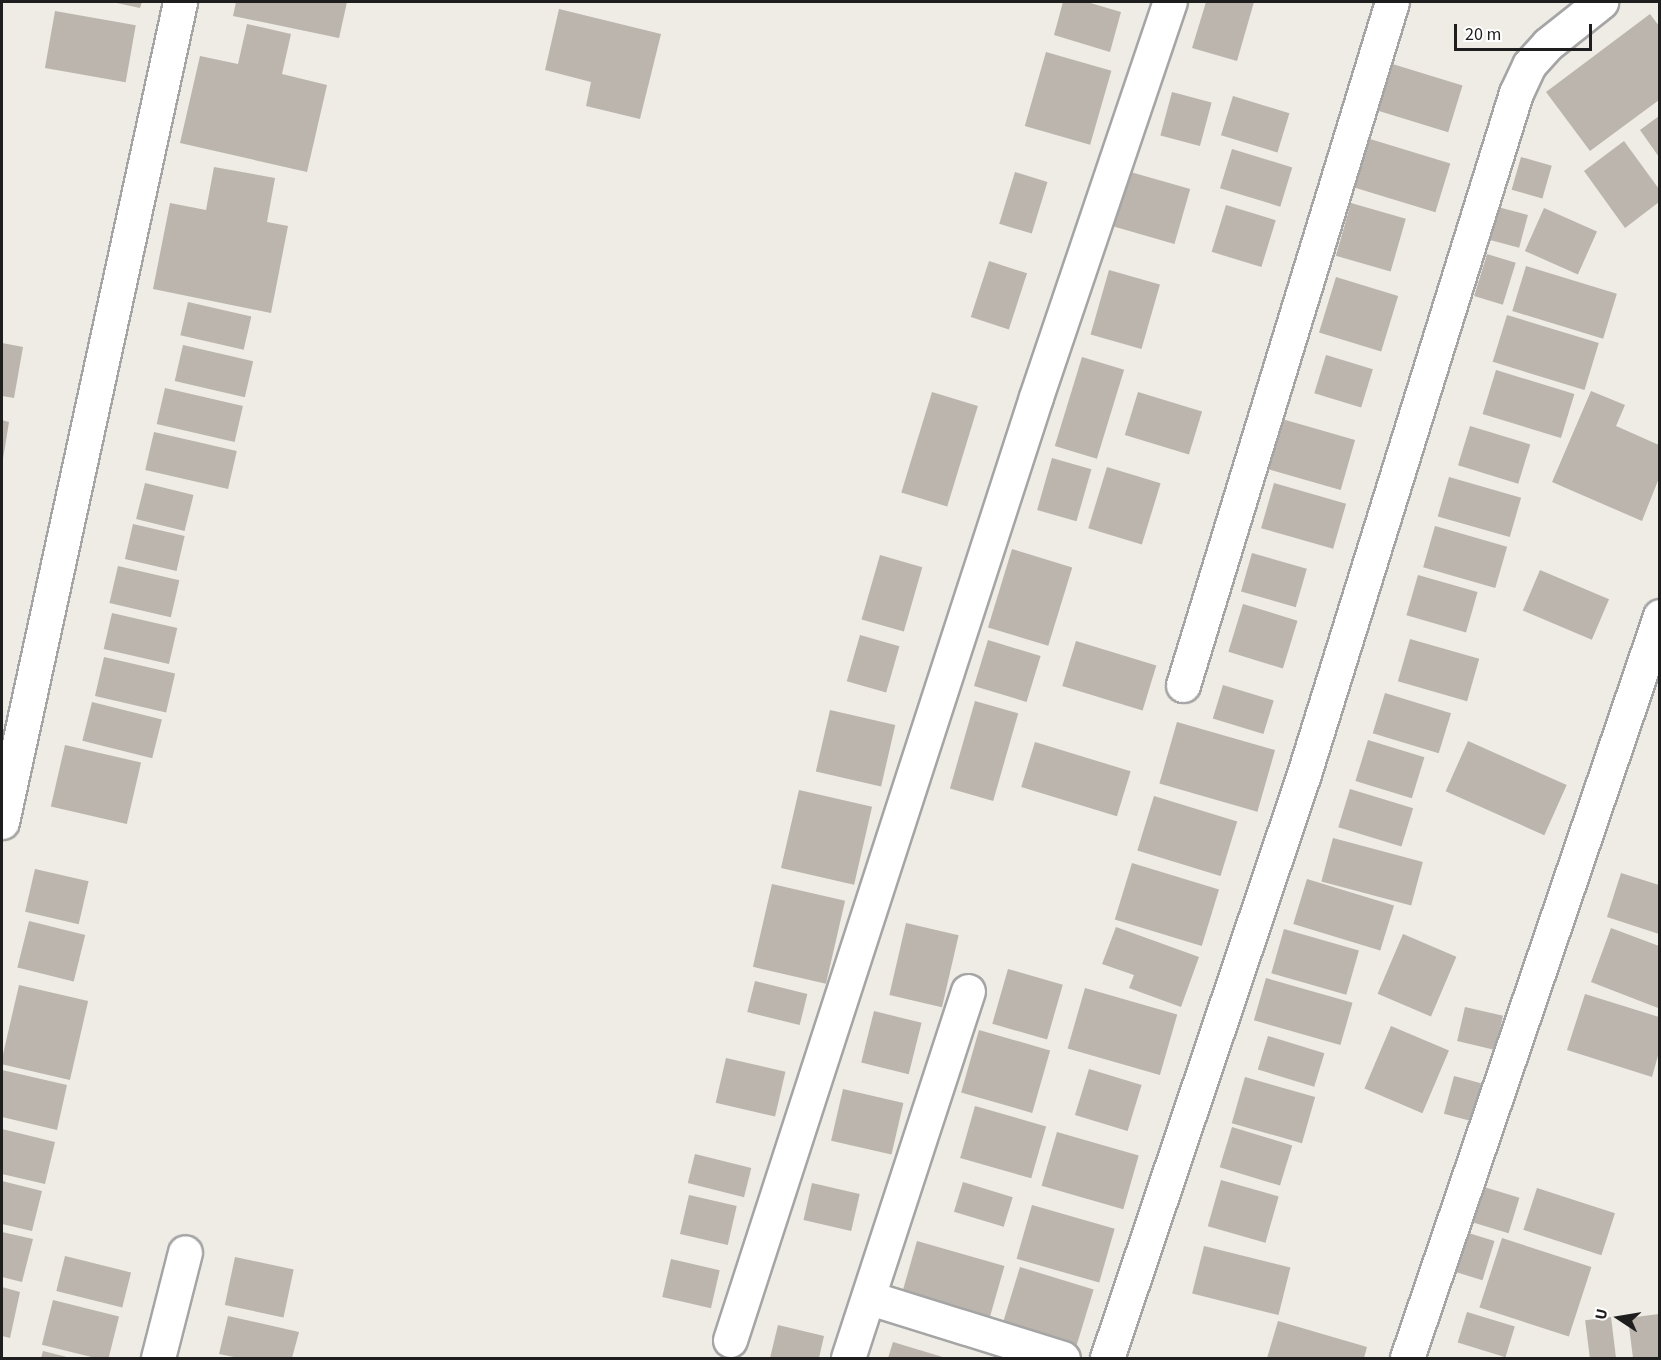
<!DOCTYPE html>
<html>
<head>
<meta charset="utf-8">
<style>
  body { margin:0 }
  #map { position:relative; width:1661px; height:1360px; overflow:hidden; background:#eeece4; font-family:"Source Sans 3",sans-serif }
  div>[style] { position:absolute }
  .building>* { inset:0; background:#bbb5ad; transform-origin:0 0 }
  .roads { filter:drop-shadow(2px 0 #a5a5a5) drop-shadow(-2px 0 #a5a5a5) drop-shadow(0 2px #a5a5a5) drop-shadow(0 -2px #a5a5a5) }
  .minor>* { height:33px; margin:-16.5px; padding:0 16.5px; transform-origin:16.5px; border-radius:16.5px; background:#fff }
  span { translate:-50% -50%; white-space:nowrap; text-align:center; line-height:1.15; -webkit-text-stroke:6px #fff; paint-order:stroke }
  .frame { position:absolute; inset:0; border:3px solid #1e1e1e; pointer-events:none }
  .north { position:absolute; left:1589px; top:1288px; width:60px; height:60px; -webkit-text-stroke:4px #fff; paint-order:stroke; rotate:282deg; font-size:16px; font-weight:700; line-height:24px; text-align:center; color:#1e1e1e }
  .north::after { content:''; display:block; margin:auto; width:21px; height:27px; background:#1e1e1e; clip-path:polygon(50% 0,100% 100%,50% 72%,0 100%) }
  .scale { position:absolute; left:1454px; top:24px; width:138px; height:27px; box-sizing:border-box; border:3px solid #1e1e1e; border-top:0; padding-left:8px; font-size:18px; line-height:21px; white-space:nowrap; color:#1e1e1e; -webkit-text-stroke:4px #fff; paint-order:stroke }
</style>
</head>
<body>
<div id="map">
  <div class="building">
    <i style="clip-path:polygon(112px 2px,142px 2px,140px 8px)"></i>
    <i style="clip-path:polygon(236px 2px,347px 2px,339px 38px,233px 16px)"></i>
    <i style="clip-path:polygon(1063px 2px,1087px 2px,1121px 12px,1110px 52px,1054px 35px)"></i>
    <i style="clip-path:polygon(1206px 2px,1254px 2px,1237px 61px,1192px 48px)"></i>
    <i style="clip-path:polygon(559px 9px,661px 34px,640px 119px,586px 106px,591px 82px,545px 70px)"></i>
    <i style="left:55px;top:11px;width:82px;height:58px;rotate:10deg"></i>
    <i style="clip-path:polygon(1650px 14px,1659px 26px,1659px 100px,1590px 151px,1546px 92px)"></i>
    <i style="clip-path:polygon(247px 24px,291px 34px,282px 74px,327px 85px,307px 172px,180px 143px,200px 56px,238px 64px)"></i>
    <i style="left:1046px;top:52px;width:68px;height:77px;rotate:16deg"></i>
    <i style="left:1386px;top:62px;width:80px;height:49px;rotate:17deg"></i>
    <i style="left:1172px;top:92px;width:41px;height:45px;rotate:15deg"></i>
    <i style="left:1233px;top:96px;width:59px;height:41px;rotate:17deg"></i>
    <i style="clip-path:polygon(1659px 116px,1659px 157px,1640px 130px)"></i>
    <i style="left:1370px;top:139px;width:84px;height:51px;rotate:17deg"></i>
    <i style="clip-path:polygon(1624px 141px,1659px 189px,1659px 202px,1625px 228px,1584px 171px)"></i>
    <i style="left:1232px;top:149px;width:63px;height:41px;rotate:17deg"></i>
    <i style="left:1521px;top:157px;width:32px;height:34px;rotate:16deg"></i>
    <i style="clip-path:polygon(214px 167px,275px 178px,267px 222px,288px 226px,271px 313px,153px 289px,170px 203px,206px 210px)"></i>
    <i style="left:1120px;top:169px;width:73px;height:57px;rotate:16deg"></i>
    <i style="left:1015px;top:172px;width:34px;height:54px;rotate:17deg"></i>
    <i style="left:1351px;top:203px;width:57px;height:55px;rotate:16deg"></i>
    <i style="left:1226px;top:205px;width:52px;height:49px;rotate:17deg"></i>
    <i style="left:1498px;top:207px;width:31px;height:34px;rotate:15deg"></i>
    <i style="left:1544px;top:208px;width:58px;height:47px;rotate:24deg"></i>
    <i style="left:1487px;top:254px;width:30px;height:44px;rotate:17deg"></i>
    <i style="left:989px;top:261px;width:40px;height:59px;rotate:18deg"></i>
    <i style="left:1526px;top:266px;width:95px;height:47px;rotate:17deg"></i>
    <i style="left:1109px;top:270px;width:53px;height:67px;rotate:16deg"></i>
    <i style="left:1336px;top:277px;width:65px;height:58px;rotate:17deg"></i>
    <i style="left:188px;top:302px;width:65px;height:34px;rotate:13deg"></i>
    <i style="left:1507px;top:315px;width:96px;height:49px;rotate:17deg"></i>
    <i style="clip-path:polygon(2px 343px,23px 347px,14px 398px,2px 396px)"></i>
    <i style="left:183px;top:345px;width:72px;height:37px;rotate:13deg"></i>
    <i style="left:1326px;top:355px;width:49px;height:40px;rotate:17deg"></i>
    <i style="left:1082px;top:357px;width:44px;height:93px;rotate:17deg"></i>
    <i style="left:1496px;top:370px;width:82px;height:46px;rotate:17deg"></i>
    <i style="left:165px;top:388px;width:80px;height:37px;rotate:13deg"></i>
    <i style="clip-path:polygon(1591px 391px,1625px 405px,1616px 426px,1659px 445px,1659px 478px,1642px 521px,1552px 482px)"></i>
    <i style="left:932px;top:392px;width:48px;height:105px;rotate:17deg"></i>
    <i style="left:1138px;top:392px;width:67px;height:45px;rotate:17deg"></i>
    <i style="left:1282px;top:419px;width:76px;height:52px;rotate:16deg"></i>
    <i style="clip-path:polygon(2px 420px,9px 422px,3px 459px,2px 459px)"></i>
    <i style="left:1470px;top:426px;width:63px;height:41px;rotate:17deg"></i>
    <i style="left:154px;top:432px;width:85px;height:39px;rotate:13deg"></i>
    <i style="left:1052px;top:458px;width:41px;height:54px;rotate:16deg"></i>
    <i style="left:1107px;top:467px;width:56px;height:64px;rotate:17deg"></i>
    <i style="left:1449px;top:477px;width:75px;height:41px;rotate:16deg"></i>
    <i style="left:145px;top:483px;width:50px;height:37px;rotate:14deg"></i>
    <i style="left:1274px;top:483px;width:75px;height:47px;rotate:16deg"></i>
    <i style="left:133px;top:524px;width:53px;height:36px;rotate:13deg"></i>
    <i style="left:1435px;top:526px;width:75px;height:43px;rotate:16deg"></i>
    <i style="left:1012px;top:549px;width:63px;height:82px;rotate:17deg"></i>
    <i style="left:1252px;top:553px;width:57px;height:40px;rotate:16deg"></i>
    <i style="left:880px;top:555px;width:44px;height:67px;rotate:16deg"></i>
    <i style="left:118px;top:566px;width:63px;height:38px;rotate:13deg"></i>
    <i style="left:1540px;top:570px;width:75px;height:44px;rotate:23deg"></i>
    <i style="left:1418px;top:575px;width:62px;height:42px;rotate:16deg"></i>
    <i style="left:1243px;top:604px;width:57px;height:50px;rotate:17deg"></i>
    <i style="left:112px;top:613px;width:67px;height:37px;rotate:13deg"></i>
    <i style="left:860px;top:635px;width:41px;height:48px;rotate:16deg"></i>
    <i style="left:1410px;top:639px;width:72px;height:44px;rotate:16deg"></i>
    <i style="left:988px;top:640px;width:55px;height:48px;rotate:17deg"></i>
    <i style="left:1076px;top:641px;width:84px;height:47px;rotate:17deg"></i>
    <i style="left:104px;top:657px;width:73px;height:40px;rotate:13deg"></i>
    <i style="left:1223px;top:685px;width:53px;height:35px;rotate:17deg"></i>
    <i style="left:1385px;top:693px;width:69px;height:42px;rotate:17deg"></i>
    <i style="left:975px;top:701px;width:45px;height:91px;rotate:16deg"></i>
    <i style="left:92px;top:702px;width:72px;height:40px;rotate:14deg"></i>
    <i style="left:830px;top:710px;width:67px;height:63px;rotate:13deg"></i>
    <i style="left:1177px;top:722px;width:102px;height:64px;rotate:16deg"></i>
    <i style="left:1368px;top:740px;width:59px;height:43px;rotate:17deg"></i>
    <i style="left:1468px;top:741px;width:108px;height:55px;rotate:24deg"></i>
    <i style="left:1035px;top:742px;width:100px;height:47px;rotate:17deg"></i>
    <i style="left:65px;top:745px;width:78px;height:63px;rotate:13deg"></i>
    <i style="left:1350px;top:789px;width:66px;height:40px;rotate:17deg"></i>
    <i style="left:799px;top:790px;width:75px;height:80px;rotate:13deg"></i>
    <i style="left:1154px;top:796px;width:87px;height:57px;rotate:17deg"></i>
    <i style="left:1333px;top:838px;width:93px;height:45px;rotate:15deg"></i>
    <i style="left:1132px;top:863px;width:91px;height:59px;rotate:17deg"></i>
    <i style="left:35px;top:869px;width:55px;height:44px;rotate:13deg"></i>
    <i style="clip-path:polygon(1621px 873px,1659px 885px,1659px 934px,1607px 917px)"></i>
    <i style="left:1307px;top:879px;width:91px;height:47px;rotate:17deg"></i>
    <i style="left:772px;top:884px;width:75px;height:85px;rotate:13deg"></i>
    <i style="left:29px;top:921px;width:58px;height:48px;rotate:14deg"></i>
    <i style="left:906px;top:923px;width:54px;height:74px;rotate:13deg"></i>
    <i style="clip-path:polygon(1116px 927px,1199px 957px,1181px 1007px,1129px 988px,1134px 975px,1102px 964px)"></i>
    <i style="clip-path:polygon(1611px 928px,1659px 946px,1658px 1008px,1591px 982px)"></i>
    <i style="left:1284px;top:929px;width:78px;height:46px;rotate:16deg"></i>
    <i style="left:1403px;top:934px;width:58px;height:65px;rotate:23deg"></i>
    <i style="left:1008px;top:969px;width:57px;height:57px;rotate:16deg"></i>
    <i style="left:1266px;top:978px;width:90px;height:44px;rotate:16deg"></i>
    <i style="left:755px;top:981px;width:54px;height:32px;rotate:14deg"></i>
    <i style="left:19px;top:985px;width:71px;height:81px;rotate:13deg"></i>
    <i style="left:1085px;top:988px;width:96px;height:63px;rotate:16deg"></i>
    <i style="clip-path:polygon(1585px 994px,1659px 1017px,1659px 1052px,1652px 1077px,1567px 1050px)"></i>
    <i style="left:1465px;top:1007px;width:39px;height:35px;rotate:13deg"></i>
    <i style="left:874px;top:1011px;width:49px;height:53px;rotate:14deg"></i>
    <i style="left:1391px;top:1026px;width:63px;height:68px;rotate:23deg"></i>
    <i style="left:979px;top:1030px;width:74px;height:65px;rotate:16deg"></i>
    <i style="left:1268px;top:1036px;width:59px;height:35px;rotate:17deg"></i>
    <i style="left:726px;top:1058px;width:61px;height:46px;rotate:13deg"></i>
    <i style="left:1089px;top:1069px;width:55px;height:48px;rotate:17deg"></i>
    <i style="clip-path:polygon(2px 1070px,67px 1085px,57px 1130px,2px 1117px)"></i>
    <i style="left:1454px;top:1076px;width:28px;height:39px;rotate:15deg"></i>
    <i style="left:1245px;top:1077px;width:73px;height:48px;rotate:16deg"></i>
    <i style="left:843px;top:1089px;width:62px;height:53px;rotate:13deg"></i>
    <i style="left:975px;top:1106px;width:74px;height:54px;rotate:16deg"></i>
    <i style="left:1232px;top:1127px;width:63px;height:42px;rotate:17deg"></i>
    <i style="clip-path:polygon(2px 1129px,55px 1142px,45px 1184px,2px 1174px)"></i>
    <i style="left:1057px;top:1132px;width:85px;height:56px;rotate:16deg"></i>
    <i style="left:695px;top:1154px;width:58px;height:30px;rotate:14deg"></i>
    <i style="left:1221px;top:1180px;width:60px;height:48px;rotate:16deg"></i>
    <i style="clip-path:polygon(2px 1181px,42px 1191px,32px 1231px,2px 1224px)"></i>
    <i style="left:963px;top:1182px;width:52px;height:31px;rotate:17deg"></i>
    <i style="left:812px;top:1183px;width:49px;height:38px;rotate:13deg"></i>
    <i style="left:1484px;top:1187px;width:37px;height:37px;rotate:17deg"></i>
    <i style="left:1537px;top:1188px;width:82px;height:44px;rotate:18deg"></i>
    <i style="left:689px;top:1195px;width:49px;height:40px;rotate:13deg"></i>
    <i style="left:1032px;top:1205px;width:86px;height:56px;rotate:16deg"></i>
    <i style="left:1462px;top:1231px;width:34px;height:41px;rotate:17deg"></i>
    <i style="clip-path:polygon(2px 1232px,33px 1239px,22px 1282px,2px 1277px)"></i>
    <i style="left:1502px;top:1238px;width:94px;height:73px;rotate:18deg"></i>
    <i style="left:917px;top:1241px;width:91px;height:59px;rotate:16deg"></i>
    <i style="left:1204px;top:1246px;width:89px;height:49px;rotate:14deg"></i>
    <i style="left:65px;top:1256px;width:68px;height:36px;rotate:14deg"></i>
    <i style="left:235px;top:1257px;width:60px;height:49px;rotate:12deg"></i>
    <i style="left:671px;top:1259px;width:50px;height:39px;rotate:13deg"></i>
    <i style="left:1020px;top:1267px;width:77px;height:64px;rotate:17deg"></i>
    <i style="clip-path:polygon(2px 1287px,20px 1292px,10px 1338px,2px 1336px)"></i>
    <i style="left:53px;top:1300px;width:68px;height:46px;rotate:14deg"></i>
    <i style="left:1467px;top:1312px;width:50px;height:32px;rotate:17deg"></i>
    <i style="clip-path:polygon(1659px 1314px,1659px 1358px,1633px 1358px,1628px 1318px)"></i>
    <i style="clip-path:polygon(228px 1316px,299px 1332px,292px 1358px,239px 1358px,219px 1354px)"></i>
    <i style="left:1611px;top:1317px;width:41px;height:26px;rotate:83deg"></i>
    <i style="clip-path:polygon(1278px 1321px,1367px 1347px,1364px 1358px,1267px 1358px)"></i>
    <i style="clip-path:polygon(778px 1325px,824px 1336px,819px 1358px,770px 1358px)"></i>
    <i style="clip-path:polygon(893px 1342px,946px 1358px,888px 1358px)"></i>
    <i style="clip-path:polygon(43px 1351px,71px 1358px,41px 1358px)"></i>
  </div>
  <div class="roads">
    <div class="minor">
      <i style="left:1183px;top:685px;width:714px;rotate:-72.99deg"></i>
      <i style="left:2px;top:822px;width:839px;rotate:-77.75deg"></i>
      <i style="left:870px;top:1298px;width:202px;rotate:17.3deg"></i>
      <i style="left:730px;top:1340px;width:991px;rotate:-72.02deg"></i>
      <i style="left:1036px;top:397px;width:417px;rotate:-71.3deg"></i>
      <i style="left:158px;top:1358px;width:109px;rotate:-75.7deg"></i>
      <i style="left:848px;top:1358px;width:386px;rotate:-71.9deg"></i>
      <i style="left:1107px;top:1358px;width:616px;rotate:-71.36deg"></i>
      <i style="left:1304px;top:774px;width:713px;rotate:-72.71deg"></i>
      <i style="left:1516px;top:93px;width:31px;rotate:-65deg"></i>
      <i style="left:1529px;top:65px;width:28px;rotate:-48deg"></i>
      <i style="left:1548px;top:44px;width:68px;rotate:-38.4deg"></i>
      <i style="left:1407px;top:1358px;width:784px;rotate:-71.17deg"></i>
    </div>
  </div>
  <div class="frame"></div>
  <div class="north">U</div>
  <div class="scale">20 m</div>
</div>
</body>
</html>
